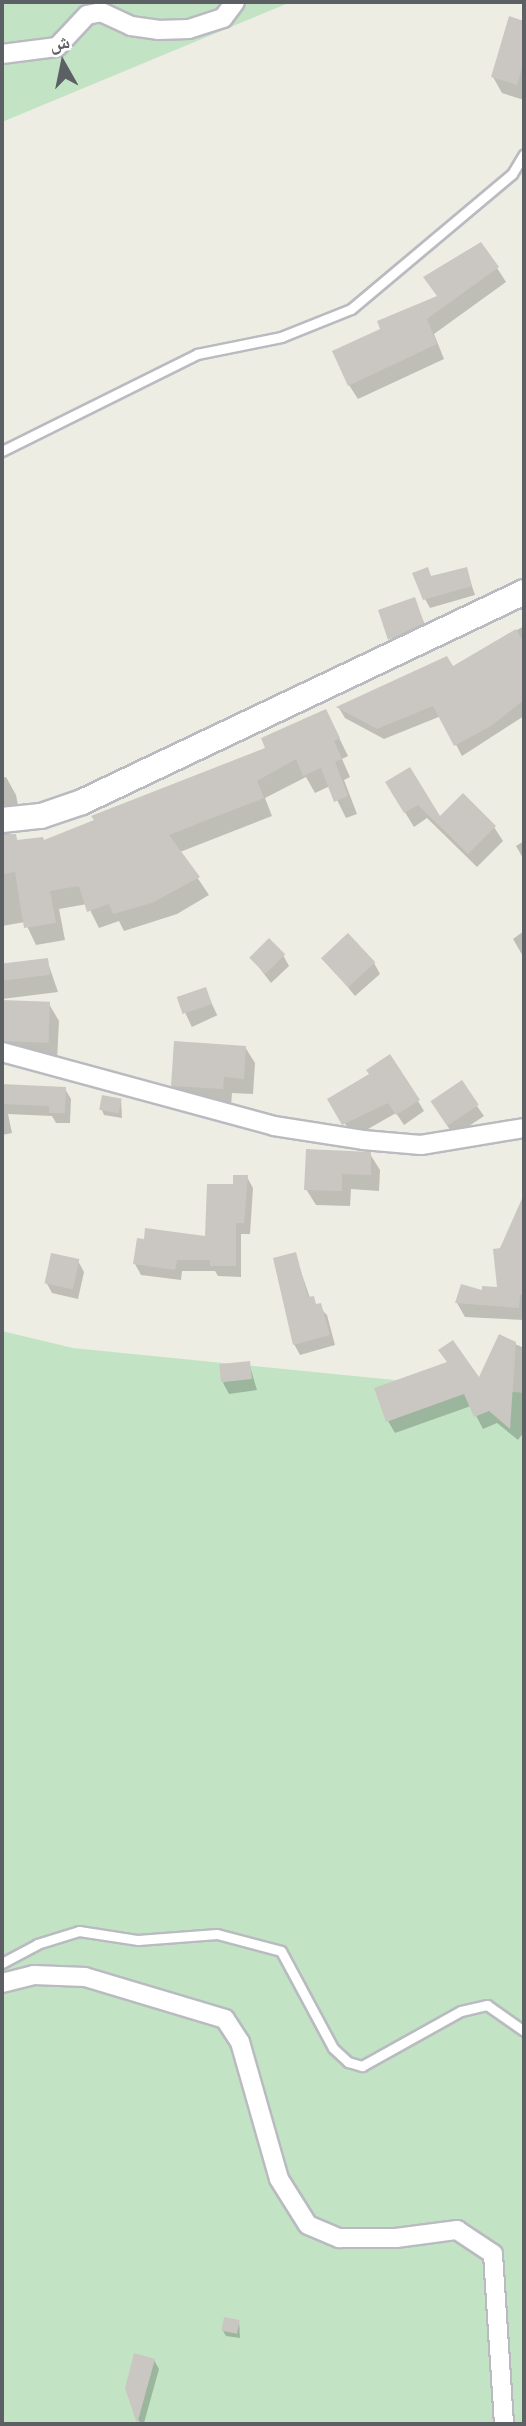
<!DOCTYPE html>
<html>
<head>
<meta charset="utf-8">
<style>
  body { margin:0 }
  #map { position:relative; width:526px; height:2426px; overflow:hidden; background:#eeede4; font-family:"Open Sans","Noto Naskh Arabic",sans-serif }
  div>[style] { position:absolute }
  .green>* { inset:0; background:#c2e4c5 }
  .shadow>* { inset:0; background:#0003; transform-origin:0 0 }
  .building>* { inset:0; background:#cac7c2; transform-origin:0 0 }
  .roads { filter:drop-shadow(2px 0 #b9bbc0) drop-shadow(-2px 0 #b9bbc0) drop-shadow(0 2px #b9bbc0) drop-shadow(0 -2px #b9bbc0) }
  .lane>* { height:9px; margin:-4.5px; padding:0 4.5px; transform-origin:4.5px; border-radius:4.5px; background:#fff }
  .street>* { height:18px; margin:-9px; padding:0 9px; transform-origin:9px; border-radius:9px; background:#fff }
  .secondary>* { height:24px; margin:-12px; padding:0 12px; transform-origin:12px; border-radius:12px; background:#fff }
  span { translate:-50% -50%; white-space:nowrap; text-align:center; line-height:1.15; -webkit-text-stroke:5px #fff; paint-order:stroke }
  .frame { position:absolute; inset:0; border:4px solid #5c5f64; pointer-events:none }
  .north { position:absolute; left:28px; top:28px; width:70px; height:70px; -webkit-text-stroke:5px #fff; paint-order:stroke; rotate:351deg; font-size:19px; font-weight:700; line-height:28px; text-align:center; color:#5c5f64 }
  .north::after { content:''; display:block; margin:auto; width:24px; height:32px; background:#5c5f64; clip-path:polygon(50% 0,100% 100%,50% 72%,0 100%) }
</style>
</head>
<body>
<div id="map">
  <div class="green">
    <i style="clip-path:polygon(2px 2px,291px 2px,2px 122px)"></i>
    <i style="clip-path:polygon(2px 1331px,73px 1348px,524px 1393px,524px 2424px,2px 2424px)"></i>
  </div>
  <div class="shadow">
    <i style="clip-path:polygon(510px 18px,524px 23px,524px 100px,502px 93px,493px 77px)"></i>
    <i style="clip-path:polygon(497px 268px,506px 282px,434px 334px,444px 359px,358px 399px,349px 385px,382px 329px,438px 297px,425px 277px)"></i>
    <i style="clip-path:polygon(427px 569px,432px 578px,466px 569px,475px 595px,430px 608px,425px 599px)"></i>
    <i style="left:414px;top:599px;width:38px;height:36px;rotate:67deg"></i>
    <i style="clip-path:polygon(524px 626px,524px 716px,462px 756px,441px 716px,384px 739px,345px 718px,339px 708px,452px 668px)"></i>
    <i style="clip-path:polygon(326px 711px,348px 756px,342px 759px,350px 777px,344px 780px,357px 814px,346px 818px,330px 786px,315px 793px,306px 777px,265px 798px,272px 816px,180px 852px,209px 895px,177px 914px,124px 931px,119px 921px,99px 928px,87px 904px,59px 909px,65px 940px,36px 945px,25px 922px,2px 926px,2px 833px,15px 835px,18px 842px,44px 842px,268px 749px)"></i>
    <i style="clip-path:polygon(6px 777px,16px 795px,21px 821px,2px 827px,2px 778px)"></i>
    <i style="clip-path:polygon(387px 783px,440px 819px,494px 827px,503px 841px,477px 867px,427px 818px,414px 827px)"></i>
    <i style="clip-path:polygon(524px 841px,524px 860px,516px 846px)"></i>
    <i style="clip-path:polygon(524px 931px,524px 958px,513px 939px)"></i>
    <i style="clip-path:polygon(283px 955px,289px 966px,271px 983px,251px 957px)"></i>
    <i style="clip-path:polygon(324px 958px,374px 963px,380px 974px,355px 996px)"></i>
    <i style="clip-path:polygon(47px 960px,58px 992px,2px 999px,2px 966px)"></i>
    <i style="left:205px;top:989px;width:29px;height:28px;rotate:65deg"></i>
    <i style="clip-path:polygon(2px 1001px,49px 1004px,59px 1021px,57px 1060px,2px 1045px)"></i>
    <i style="clip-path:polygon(245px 1047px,255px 1063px,253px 1094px,232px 1093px,231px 1105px,182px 1102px,172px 1086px)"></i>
    <i style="clip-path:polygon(2px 1086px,65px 1089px,71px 1099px,70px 1123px,56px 1123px,52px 1116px,8px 1114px,12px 1133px,2px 1135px)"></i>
    <i style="clip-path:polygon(121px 1100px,122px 1118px,104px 1115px,102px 1110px)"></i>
    <i style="clip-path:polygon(329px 1100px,418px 1101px,424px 1111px,404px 1125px,396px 1113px,354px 1137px)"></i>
    <i style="clip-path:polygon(477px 1106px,484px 1116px,454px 1136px,439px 1113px)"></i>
    <i style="clip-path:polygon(370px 1154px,380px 1170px,379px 1191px,351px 1189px,350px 1206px,316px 1205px,306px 1189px)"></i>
    <i style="clip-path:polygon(247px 1177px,253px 1188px,250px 1234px,241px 1234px,241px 1277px,218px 1276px,215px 1271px,182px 1271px,181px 1280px,141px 1275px,135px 1264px,207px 1238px,235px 1186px)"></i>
    <i style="clip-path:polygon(519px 1210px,524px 1213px,524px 1320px,465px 1317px,457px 1303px,463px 1286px,483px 1292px,499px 1288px,501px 1250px)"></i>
    <i style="clip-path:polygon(295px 1254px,310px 1298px,327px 1315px,335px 1345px,300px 1355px,294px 1344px)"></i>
    <i style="clip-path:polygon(78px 1261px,84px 1272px,78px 1299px,52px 1293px,46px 1282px)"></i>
    <i style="clip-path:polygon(500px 1337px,524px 1348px,524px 1432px,518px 1440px,497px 1423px,483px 1429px,471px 1406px,395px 1433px,388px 1421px,480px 1381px)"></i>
    <i style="clip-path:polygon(249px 1363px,257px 1390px,229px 1394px,223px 1383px)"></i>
    <i style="clip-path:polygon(239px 2321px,240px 2338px,226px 2336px,223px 2331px)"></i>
    <i style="clip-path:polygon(154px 2360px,159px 2369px,144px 2423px,140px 2423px,135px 2414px)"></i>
  </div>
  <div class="building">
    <i style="clip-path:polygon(509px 16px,524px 21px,524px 62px,517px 85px,491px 77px)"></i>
    <i style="clip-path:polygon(481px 242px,499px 267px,427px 319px,437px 344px,348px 386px,332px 351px,380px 329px,377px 321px,437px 296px,423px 277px)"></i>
    <i style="clip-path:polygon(428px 567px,431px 576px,467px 567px,472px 586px,423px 600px,412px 573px)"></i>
    <i style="clip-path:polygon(415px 597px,424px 623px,388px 640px,378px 610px)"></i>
    <i style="clip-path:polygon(516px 629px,524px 643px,524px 700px,491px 726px,454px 746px,433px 706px,377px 729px,336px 707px,447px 656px,453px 666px)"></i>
    <i style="clip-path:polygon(326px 709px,340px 738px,334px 741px,342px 759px,335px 762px,348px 796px,334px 802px,321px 768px,303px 776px,296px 759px,257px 781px,264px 798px,169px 835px,200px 877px,152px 903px,113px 914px,109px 904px,87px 912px,79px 886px,50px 891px,56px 923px,24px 928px,15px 872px,2px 874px,2px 835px,16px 834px,17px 840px,43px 837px,44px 840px,94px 820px,91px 816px,265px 748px,261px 738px)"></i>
    <i style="clip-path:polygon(410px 767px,440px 816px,463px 793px,496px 826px,468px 854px,418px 805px,404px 813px,385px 782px)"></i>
    <i style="left:348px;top:933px;width:40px;height:37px;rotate:47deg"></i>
    <i style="left:269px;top:938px;width:23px;height:28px;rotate:45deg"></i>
    <i style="left:48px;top:958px;width:17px;height:46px;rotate:83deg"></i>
    <i style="left:206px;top:987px;width:18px;height:31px;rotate:71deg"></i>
    <i style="left:2px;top:1000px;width:48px;height:41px;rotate:2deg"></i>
    <i style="clip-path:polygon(174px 1041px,246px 1046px,244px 1079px,224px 1077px,223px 1089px,171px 1086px)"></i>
    <i style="clip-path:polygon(390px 1054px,420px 1100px,396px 1115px,388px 1103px,342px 1125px,327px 1099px,369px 1074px,366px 1070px)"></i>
    <i style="left:462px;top:1080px;width:30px;height:38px;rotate:56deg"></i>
    <i style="clip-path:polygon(2px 1084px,66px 1087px,65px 1113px,49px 1113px,49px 1106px,2px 1104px)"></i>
    <i style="left:102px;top:1095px;width:20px;height:15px;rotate:11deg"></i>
    <i style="clip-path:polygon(306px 1149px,371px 1152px,371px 1175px,342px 1174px,342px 1191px,304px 1190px)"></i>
    <i style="clip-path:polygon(233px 1175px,248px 1175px,244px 1223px,236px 1223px,236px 1266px,210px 1266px,210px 1260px,177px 1260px,175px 1270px,133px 1264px,137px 1238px,144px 1239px,145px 1228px,205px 1236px,207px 1184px,233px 1184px)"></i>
    <i style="clip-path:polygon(524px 1194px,524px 1295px,520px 1295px,519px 1308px,455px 1303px,461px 1284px,482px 1290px,482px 1286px,497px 1287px,493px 1249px,500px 1248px)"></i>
    <i style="clip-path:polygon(296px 1252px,308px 1297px,314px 1296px,316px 1304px,321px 1303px,330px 1335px,293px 1345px,273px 1258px)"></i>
    <i style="left:51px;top:1253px;width:29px;height:31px;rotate:12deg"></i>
    <i style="clip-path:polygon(499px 1334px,516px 1342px,510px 1429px,489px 1411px,474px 1417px,464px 1394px,386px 1422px,374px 1388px,447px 1362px,438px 1350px,453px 1340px,479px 1377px)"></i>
    <i style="left:250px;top:1361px;width:18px;height:31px;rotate:84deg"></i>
    <i style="left:224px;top:2317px;width:16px;height:14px;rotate:11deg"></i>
    <i style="clip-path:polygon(134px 2353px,155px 2359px,137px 2424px,125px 2388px)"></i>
  </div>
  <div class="roads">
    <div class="lane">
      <i style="left:2px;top:451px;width:218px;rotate:-26.4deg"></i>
      <i style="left:197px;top:354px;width:86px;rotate:-11.4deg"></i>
      <i style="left:281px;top:337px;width:75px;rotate:-21.8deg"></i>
      <i style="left:351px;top:309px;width:210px;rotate:-40deg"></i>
      <i style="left:512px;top:174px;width:23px;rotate:-59deg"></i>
      <i style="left:2px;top:1963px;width:40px;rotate:-28deg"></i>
      <i style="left:37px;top:1944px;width:44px;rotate:-17.2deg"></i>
      <i style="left:79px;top:1931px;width:60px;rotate:8.7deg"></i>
      <i style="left:138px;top:1940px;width:79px;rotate:-4.3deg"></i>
      <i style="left:217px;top:1934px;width:66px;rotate:14.9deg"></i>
      <i style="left:281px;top:1951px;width:110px;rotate:61.8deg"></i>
      <i style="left:333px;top:2048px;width:21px;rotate:43deg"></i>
      <i style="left:348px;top:2062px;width:15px;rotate:16deg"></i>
      <i style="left:362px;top:2066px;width:113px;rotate:-29.1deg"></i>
      <i style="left:461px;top:2011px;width:27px;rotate:-13deg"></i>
      <i style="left:487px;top:2005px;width:45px;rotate:35.1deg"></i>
    </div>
    <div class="street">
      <i style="left:2px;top:54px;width:55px;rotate:-7.3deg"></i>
      <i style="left:57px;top:47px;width:44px;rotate:-46.8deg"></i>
      <i style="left:87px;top:15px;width:14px;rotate:-12deg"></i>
      <i style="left:101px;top:12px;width:33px;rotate:25deg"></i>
      <i style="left:131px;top:26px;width:27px;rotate:8deg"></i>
      <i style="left:158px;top:30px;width:31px;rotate:-2deg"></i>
      <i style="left:189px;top:29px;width:36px;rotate:-18deg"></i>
      <i style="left:223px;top:18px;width:20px;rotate:-53deg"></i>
      <i style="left:2px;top:1052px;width:282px;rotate:15.2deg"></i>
      <i style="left:274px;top:1126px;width:90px;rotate:8.9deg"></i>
      <i style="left:363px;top:1140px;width:58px;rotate:4.9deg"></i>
      <i style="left:421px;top:1145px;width:104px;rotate:-9.4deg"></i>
      <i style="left:2px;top:1983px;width:33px;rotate:-14deg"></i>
      <i style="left:34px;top:1975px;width:51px;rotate:2.2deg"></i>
      <i style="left:85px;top:1977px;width:146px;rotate:16.7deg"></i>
      <i style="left:225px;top:2019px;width:27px;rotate:57deg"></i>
      <i style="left:240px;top:2042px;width:142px;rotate:74.1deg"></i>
      <i style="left:279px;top:2179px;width:54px;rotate:57.8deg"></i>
      <i style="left:308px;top:2225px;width:34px;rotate:23deg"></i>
      <i style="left:339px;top:2238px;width:57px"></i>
      <i style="left:396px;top:2238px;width:62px;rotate:-7.5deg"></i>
      <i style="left:457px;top:2230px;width:43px;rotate:33.7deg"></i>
      <i style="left:493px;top:2254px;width:170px;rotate:86.3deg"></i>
    </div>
    <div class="secondary">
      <i style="left:2px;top:820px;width:39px;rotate:-6deg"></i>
      <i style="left:41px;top:816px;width:43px;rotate:-18.9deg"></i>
      <i style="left:82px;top:802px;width:489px;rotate:-25.4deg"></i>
    </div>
  </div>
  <div class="frame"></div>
  <div class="north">ش</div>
</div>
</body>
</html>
